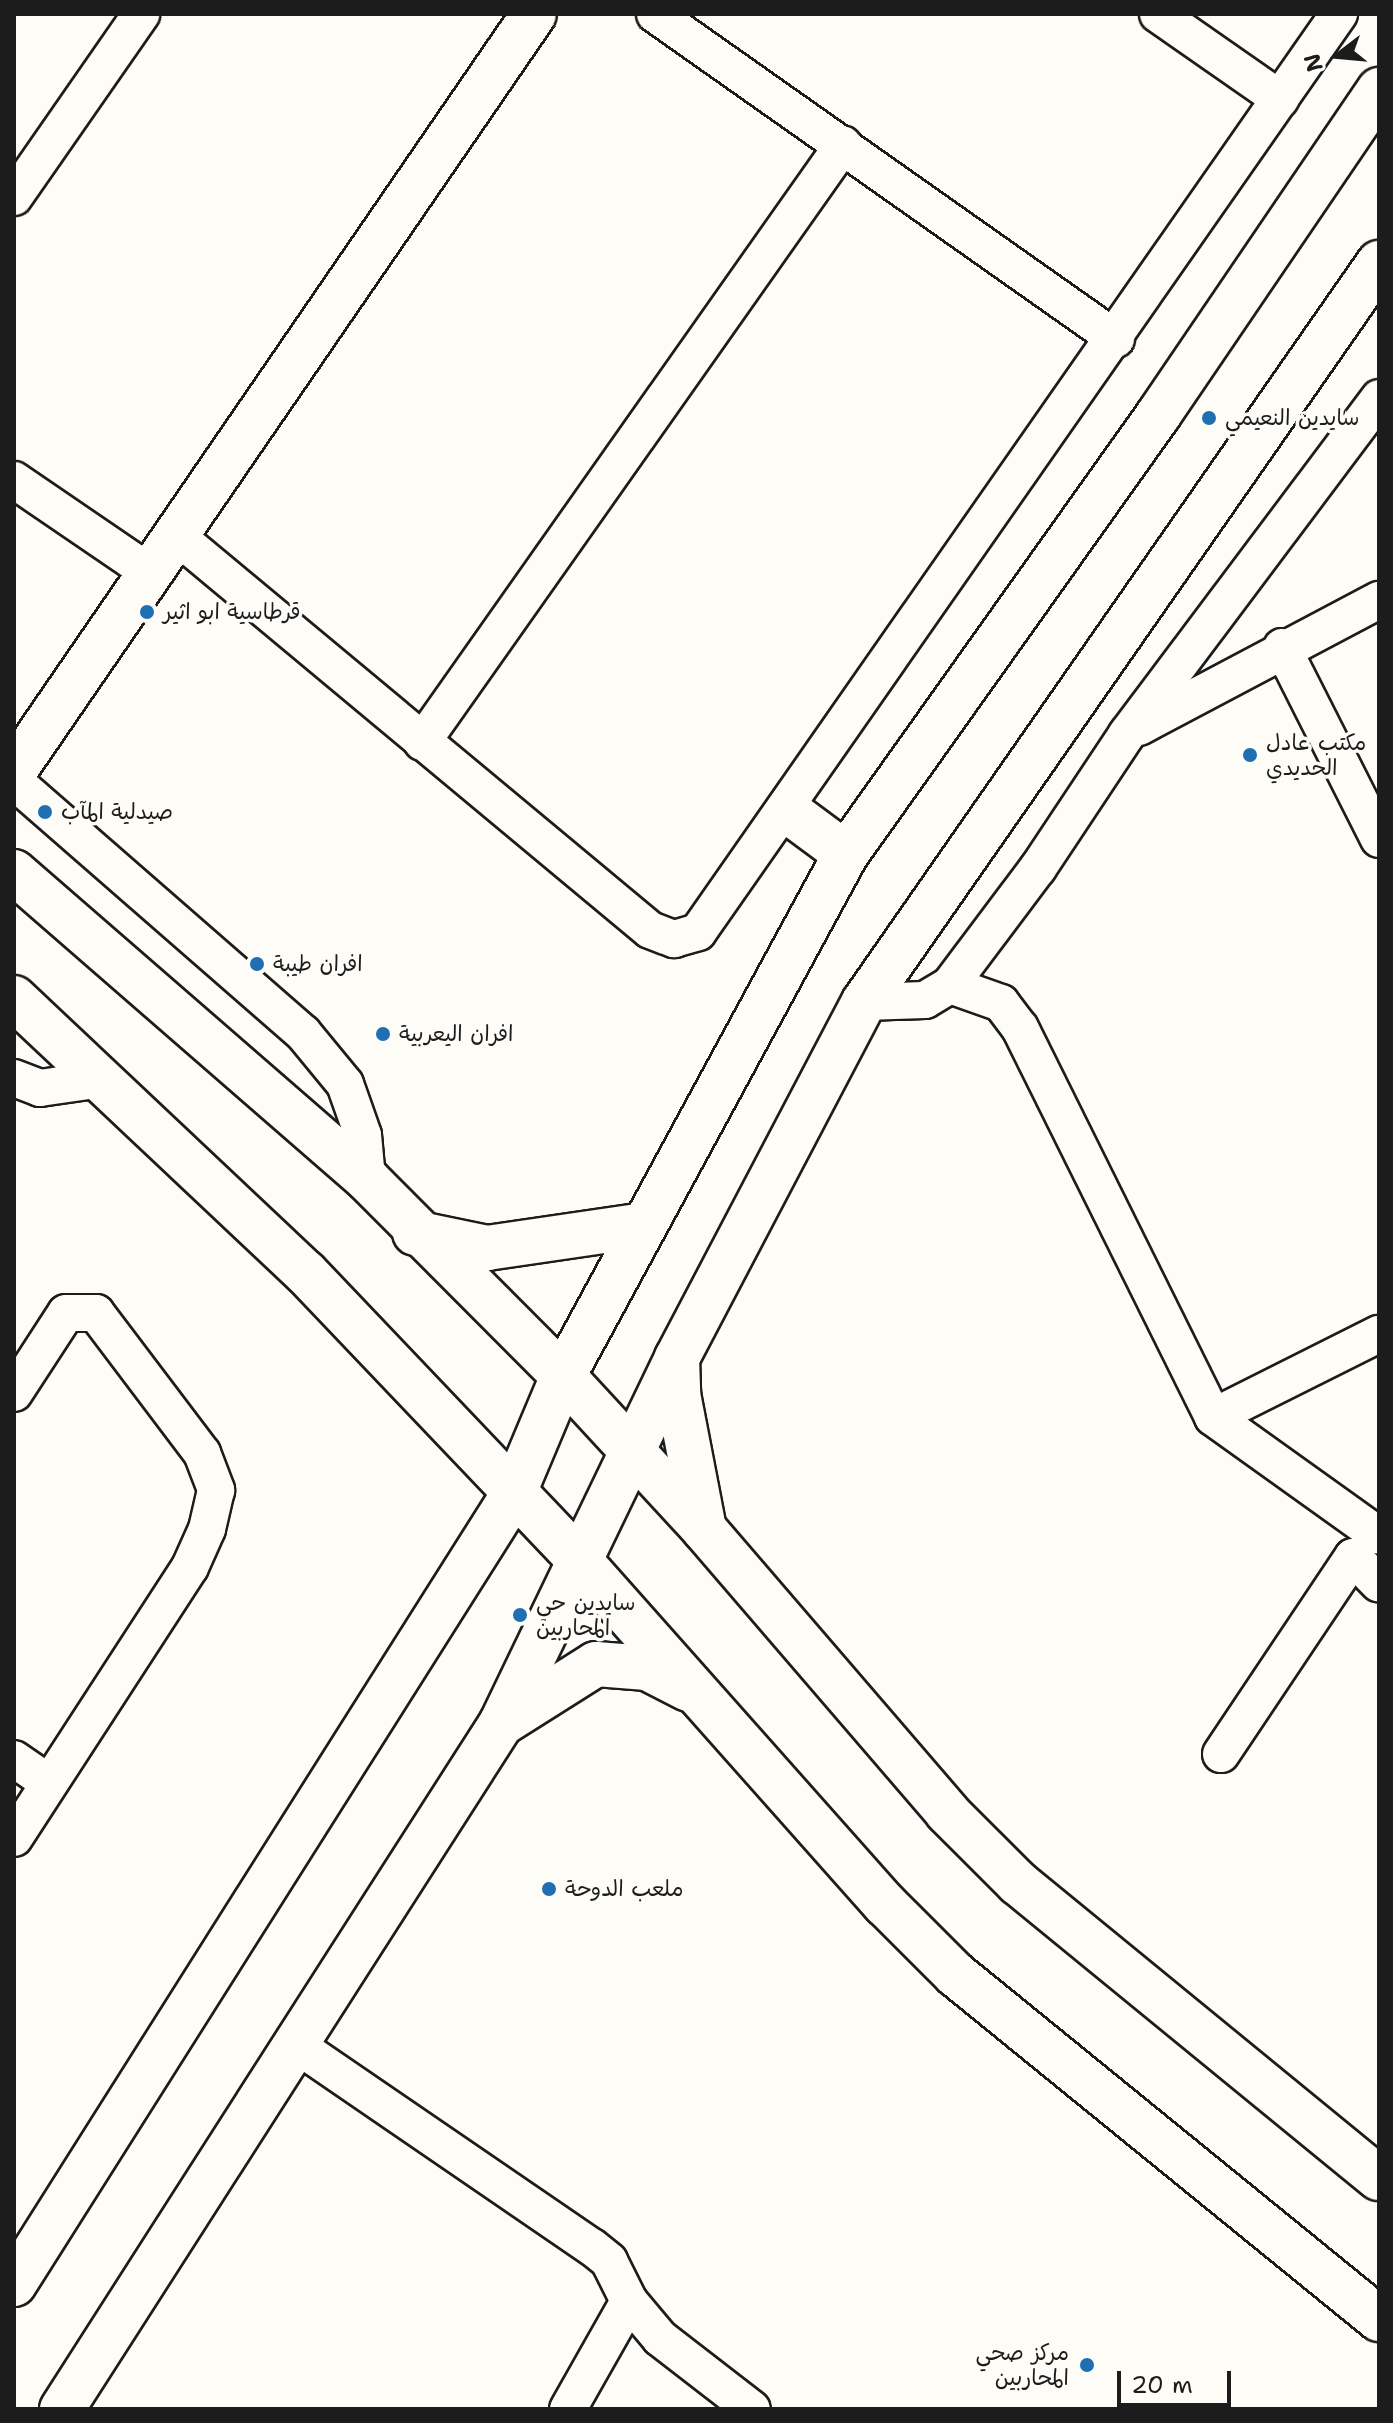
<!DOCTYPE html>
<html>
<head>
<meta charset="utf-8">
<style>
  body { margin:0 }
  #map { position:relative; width:1393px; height:2423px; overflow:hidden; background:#fdfcf7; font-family:"Shantell Sans","Playpen Sans Arabic",sans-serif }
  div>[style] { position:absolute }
  .roads { filter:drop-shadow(2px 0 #1c1c1c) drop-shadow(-2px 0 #1c1c1c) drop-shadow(0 2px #1c1c1c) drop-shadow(0 -2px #1c1c1c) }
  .street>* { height:36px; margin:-18px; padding:0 18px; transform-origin:18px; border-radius:18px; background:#fdfcf7 }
  .secondary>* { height:44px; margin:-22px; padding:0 22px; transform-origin:22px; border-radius:22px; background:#fdfcf7 }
  .primary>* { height:44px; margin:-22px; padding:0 22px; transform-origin:22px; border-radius:22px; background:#fdfcf7 }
  .dots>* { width:22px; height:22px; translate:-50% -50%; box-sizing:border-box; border:4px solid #fdfcf7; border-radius:50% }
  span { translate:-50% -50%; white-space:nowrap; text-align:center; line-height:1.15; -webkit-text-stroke:7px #fdfcf7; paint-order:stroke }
  .poi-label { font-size:22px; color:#1c1c1c }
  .left { translate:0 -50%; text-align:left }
  .right { translate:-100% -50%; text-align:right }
  .frame { position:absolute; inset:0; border:16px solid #1c1c1c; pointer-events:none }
  .north { position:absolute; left:1297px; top:16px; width:80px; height:80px; -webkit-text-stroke:6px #fdfcf7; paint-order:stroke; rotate:254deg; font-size:22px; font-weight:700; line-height:32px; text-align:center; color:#1c1c1c }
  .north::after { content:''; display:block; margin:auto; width:28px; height:36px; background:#1c1c1c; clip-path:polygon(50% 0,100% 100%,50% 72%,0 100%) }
  .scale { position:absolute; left:1117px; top:2371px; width:114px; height:36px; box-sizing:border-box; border:4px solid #1c1c1c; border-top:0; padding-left:10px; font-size:24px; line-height:28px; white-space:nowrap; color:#1c1c1c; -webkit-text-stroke:6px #fdfcf7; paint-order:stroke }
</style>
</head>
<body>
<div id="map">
  <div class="roads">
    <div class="street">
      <i style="left:655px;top:14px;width:564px;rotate:35.18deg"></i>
      <i style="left:1158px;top:14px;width:149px;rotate:34.9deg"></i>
      <i style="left:14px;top:197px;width:223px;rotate:-55.2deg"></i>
      <i style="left:14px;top:480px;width:167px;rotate:34.3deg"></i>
      <i style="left:178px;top:537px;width:614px;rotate:39.78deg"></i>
      <i style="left:650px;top:930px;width:26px;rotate:21deg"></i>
      <i style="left:674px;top:939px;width:25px;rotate:-16deg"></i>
      <i style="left:698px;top:932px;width:1120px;rotate:-55.08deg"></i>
      <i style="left:1282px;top:647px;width:215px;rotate:63.2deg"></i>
      <i style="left:1139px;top:727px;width:272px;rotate:-27.9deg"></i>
      <i style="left:422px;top:742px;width:731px;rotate:-54.81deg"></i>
      <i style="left:14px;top:781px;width:383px;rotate:41.1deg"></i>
      <i style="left:303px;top:1033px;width:66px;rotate:50.5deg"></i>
      <i style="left:345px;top:1084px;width:54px;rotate:70.6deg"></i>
      <i style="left:363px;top:1135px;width:44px;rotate:84.8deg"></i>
      <i style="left:950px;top:985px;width:146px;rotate:-53.1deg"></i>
      <i style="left:1038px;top:868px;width:161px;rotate:-56.4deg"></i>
      <i style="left:1127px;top:734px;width:420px;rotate:-53.1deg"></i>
      <i style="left:864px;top:1002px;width:61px;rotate:-1.9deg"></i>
      <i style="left:925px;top:1000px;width:29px;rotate:-31deg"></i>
      <i style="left:950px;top:985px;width:54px;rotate:19.4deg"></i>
      <i style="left:1001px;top:1003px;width:31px;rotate:53deg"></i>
      <i style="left:1020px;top:1028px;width:434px;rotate:63.6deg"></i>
      <i style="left:1213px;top:1417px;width:204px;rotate:35.6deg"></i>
      <i style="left:14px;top:1078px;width:28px;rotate:21deg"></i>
      <i style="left:40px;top:1088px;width:63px;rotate:-8.3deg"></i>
      <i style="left:14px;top:1393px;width:95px;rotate:-57deg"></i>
      <i style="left:66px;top:1313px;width:30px"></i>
      <i style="left:96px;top:1313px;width:176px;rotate:52.9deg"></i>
      <i style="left:202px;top:1453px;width:40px;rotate:69deg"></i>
      <i style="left:216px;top:1490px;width:40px;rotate:103deg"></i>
      <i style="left:207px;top:1529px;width:42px;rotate:114.1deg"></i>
      <i style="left:190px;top:1567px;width:323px;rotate:123deg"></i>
      <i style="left:1213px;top:1417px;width:186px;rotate:-26.6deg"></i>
      <i style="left:1221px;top:1754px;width:237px;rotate:-56.2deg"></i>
      <i style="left:1353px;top:1557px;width:37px;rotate:46deg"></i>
      <i style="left:14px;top:1759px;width:42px;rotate:34.4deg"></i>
      <i style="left:295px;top:2044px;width:360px;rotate:34.4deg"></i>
      <i style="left:592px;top:2247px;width:22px;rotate:39deg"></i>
      <i style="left:609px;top:2261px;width:45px;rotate:63.4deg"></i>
      <i style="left:629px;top:2301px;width:48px;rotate:50deg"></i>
      <i style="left:660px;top:2338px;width:116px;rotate:37.7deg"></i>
      <i style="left:568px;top:2409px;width:124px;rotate:-60.5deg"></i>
    </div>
    <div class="secondary">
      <i style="left:14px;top:771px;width:918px;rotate:-55.51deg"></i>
      <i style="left:788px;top:811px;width:72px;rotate:36.6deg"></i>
      <i style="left:14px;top:2284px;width:934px;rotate:-57.69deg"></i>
      <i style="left:513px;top:1495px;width:129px;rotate:-67.2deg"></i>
      <i style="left:563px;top:1376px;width:594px;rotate:-61.54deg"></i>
      <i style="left:846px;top:854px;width:540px;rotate:-54.57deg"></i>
      <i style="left:1159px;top:414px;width:392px;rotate:-55.8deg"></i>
      <i style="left:62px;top:2409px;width:814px;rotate:-57.35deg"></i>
      <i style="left:501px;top:1724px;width:406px;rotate:-64.3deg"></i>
      <i style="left:677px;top:1358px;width:402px;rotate:-62.3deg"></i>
      <i style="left:864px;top:1002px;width:901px;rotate:-55.13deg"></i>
    </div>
    <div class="primary">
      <i style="left:14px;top:872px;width:468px;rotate:41deg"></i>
      <i style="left:367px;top:1179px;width:278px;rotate:45.1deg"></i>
      <i style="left:563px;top:1376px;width:208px;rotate:47.3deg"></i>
      <i style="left:704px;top:1529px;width:373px;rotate:49.3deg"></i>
      <i style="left:947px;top:1812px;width:100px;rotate:45deg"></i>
      <i style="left:1018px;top:1883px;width:466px;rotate:39.3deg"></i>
      <i style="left:14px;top:998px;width:400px;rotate:43.3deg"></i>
      <i style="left:305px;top:1272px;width:400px;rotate:46.4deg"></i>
      <i style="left:581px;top:1562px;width:458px;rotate:48.4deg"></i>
      <i style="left:885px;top:1904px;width:99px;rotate:45deg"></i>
      <i style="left:955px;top:1974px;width:547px;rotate:39.13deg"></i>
      <i style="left:415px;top:1233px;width:74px;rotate:11.8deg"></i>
      <i style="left:487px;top:1248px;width:159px;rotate:-8.3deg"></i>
      <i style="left:677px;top:1358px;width:36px;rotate:88deg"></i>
      <i style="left:678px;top:1394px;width:137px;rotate:79.1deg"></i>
      <i style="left:501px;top:1724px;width:112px;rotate:-32.3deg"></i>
      <i style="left:596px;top:1664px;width:51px;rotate:4.5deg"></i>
      <i style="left:647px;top:1668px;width:46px;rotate:27.1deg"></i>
    </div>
  </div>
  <div class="dots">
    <i style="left:1209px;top:418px;background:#1f6fb2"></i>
    <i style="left:147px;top:612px;background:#1f6fb2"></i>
    <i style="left:1250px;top:755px;background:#1f6fb2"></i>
    <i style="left:45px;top:812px;background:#1f6fb2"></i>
    <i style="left:257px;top:964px;background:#1f6fb2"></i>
    <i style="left:383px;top:1034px;background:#1f6fb2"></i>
    <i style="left:520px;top:1615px;background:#1f6fb2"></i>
    <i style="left:549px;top:1889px;background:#1f6fb2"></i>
    <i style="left:1087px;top:2365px;background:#1f6fb2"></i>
  </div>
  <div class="poi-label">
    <span class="left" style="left:1225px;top:418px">سايدين النعيمي</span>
    <span class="left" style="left:163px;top:612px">قرطاسية ابو اثير</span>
    <span class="left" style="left:1266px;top:755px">مكتب عادل<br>الحديدي</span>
    <span class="left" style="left:61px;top:812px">صيدلية المآب</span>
    <span class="left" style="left:273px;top:964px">افران طيبة</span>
    <span class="left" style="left:399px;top:1034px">افران اليعربية</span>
    <span class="left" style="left:536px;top:1615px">سايدين حي<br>المحاربين</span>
    <span class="left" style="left:565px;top:1889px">ملعب الدوحة</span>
    <span class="right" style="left:1069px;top:2365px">مركز صحي<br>المحاربين</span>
  </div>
  <div class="frame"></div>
  <div class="north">N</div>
  <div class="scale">20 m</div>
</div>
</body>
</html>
